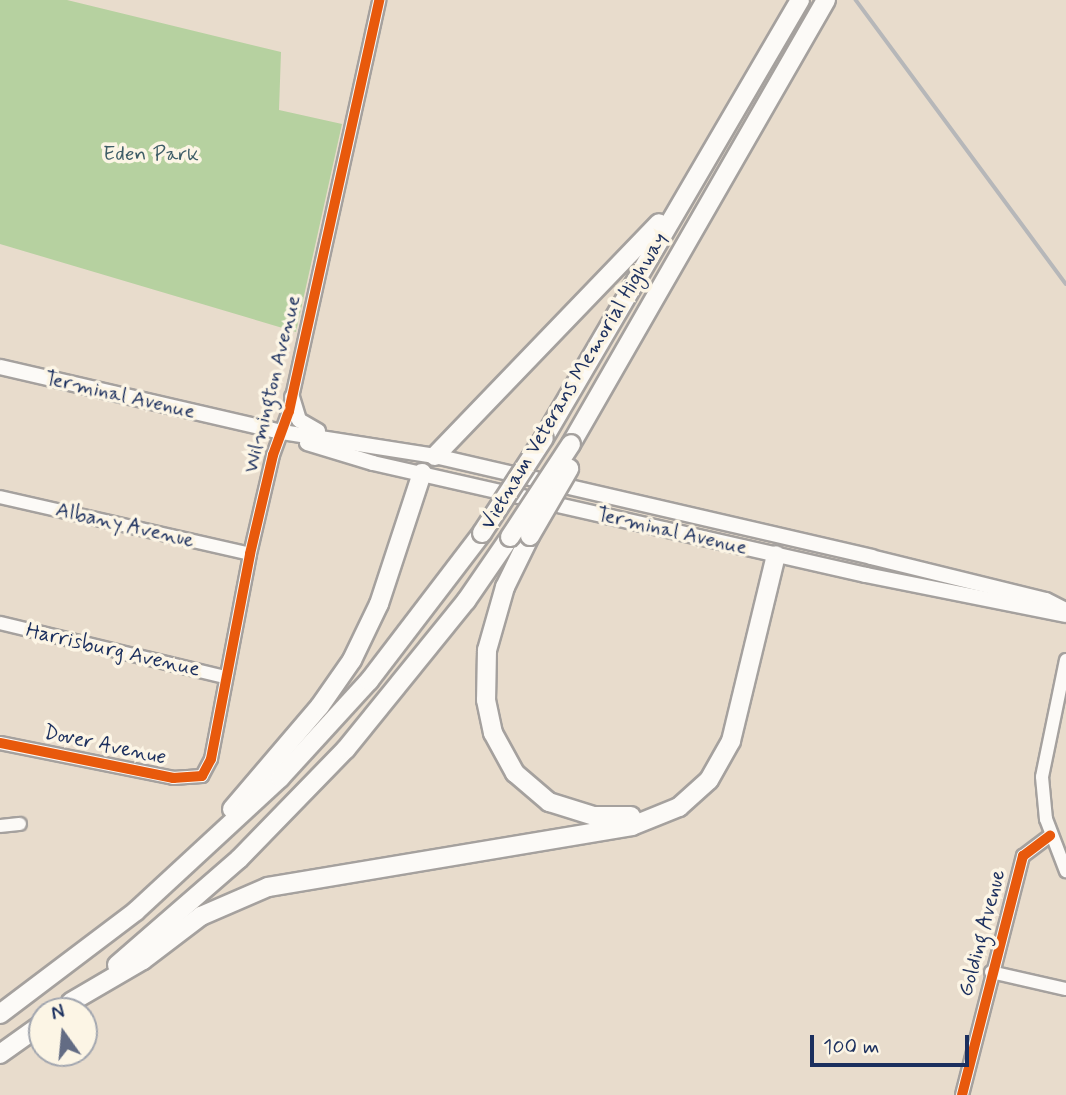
<!DOCTYPE html>
<html>
<head>
<meta charset="utf-8">
<style>
  body { margin:0 }
  #map { position:relative; width:1066px; height:1095px; overflow:hidden; background:#e8dccc; font-family:Mynerve,sans-serif }
  div>[style] { position:absolute }
  .green>* { inset:0; background:#b6d1a0 }
  .roads { filter:drop-shadow(2px 0 #a5a19e) drop-shadow(-2px 0 #a5a19e) drop-shadow(0 2px #a5a19e) drop-shadow(0 -2px #a5a19e) }
  .minor>* { height:12px; margin:-6px; padding:0 6px; transform-origin:6px; border-radius:6px; background:#fcfaf7 }
  .major>* { height:14px; margin:-7px; padding:0 7px; transform-origin:7px; border-radius:7px; background:#fcfaf7 }
  .highway>* { height:18px; margin:-9px; padding:0 9px; transform-origin:9px; border-radius:9px; background:#fcfaf7 }
  .rail>* { height:3.5px; margin:-1.75px; padding:0 1.75px; transform-origin:1.75px; border-radius:1.75px; background:#b6b7b9 }
  .bridges { filter:drop-shadow(2px 0 #a5a19e) drop-shadow(-2px 0 #a5a19e) drop-shadow(0 2px #a5a19e) drop-shadow(0 -2px #a5a19e) }
  .highway-bridge>* { height:18px; margin:-9px; padding:0 9px; transform-origin:9px; border-radius:9px; background:#fcfaf7 }
  .cycleway>* { height:10px; margin:-5px; padding:0 5px; transform-origin:5px; border-radius:5px; background:#e8590c }
  span { translate:-50% -50%; white-space:nowrap; text-align:center; line-height:1.15; -webkit-text-stroke:7px #fcf5e5; paint-order:stroke }
  .park-label { font-size:21px; color:#3e5d67 }
  .street-label { font-size:21px; color:#1b2f5e }
  .north { position:absolute; left:28px; top:997px; width:70px; height:70px; box-sizing:border-box; background:#fcf5e5; border:2px solid #a2a6af; border-radius:50%; rotate:345deg; font-size:19px; font-weight:700; line-height:28px; text-align:center; color:#1b2f5e }
  .north::after { content:''; display:block; margin:auto; width:24px; height:32px; background:#636c84; clip-path:polygon(50% 0,100% 100%,50% 72%,0 100%) }
  .scale { position:absolute; left:810px; top:1035px; width:159px; height:32px; box-sizing:border-box; border:4px solid #1b2f5e; border-top:0; padding-left:9px; font-size:21px; line-height:24px; white-space:nowrap; color:#1b2f5e; -webkit-text-stroke:5px #fcf5e5; paint-order:stroke }
</style>
</head>
<body>
<div id="map">
  <div class="green">
    <i style="clip-path:polygon(0 0,67px 0,281px 52px,279px 110px,342px 124px,296px 332px,0 244px)"></i>
  </div>
  <div class="roads">
    <div class="minor">
      <i style="left:0;top:497px;width:256px;rotate:12.8deg"></i>
      <i style="left:0;top:623px;width:231px;rotate:13.5deg"></i>
      <i style="left:1066px;top:660px;width:119px;rotate:101.6deg"></i>
      <i style="left:1042px;top:777px;width:42px;rotate:84.6deg"></i>
      <i style="left:1046px;top:819px;width:56px;rotate:69deg"></i>
      <i style="left:0;top:743px;width:177px;rotate:11.4deg"></i>
      <i style="left:173px;top:778px;width:29px;rotate:-4deg"></i>
      <i style="left:202px;top:776px;width:19px;rotate:-62deg"></i>
      <i style="left:211px;top:759px;width:209px;rotate:-79.2deg"></i>
      <i style="left:250px;top:554px;width:102px;rotate:-76.9deg"></i>
      <i style="left:273px;top:455px;width:47px;rotate:-70deg"></i>
      <i style="left:289px;top:411px;width:421px;rotate:-77.6deg"></i>
      <i style="left:0;top:826px;width:20px;rotate:-6deg"></i>
      <i style="left:991px;top:972px;width:77px;rotate:12.8deg"></i>
      <i style="left:962px;top:1095px;width:247px;rotate:-75.7deg"></i>
      <i style="left:1023px;top:856px;width:34px;rotate:-37deg"></i>
    </div>
    <div class="major">
      <i style="left:0;top:367px;width:289px;rotate:13deg"></i>
      <i style="left:282px;top:432px;width:155px;rotate:8.9deg"></i>
      <i style="left:435px;top:456px;width:448px;rotate:13deg"></i>
      <i style="left:871px;top:557px;width:180px;rotate:13.8deg"></i>
      <i style="left:1046px;top:600px;width:22px;rotate:27deg"></i>
      <i style="left:292px;top:397px;width:24px;rotate:73deg"></i>
      <i style="left:299px;top:420px;width:22px;rotate:30deg"></i>
      <i style="left:307px;top:443px;width:69px;rotate:16.9deg"></i>
      <i style="left:373px;top:463px;width:506px;rotate:12.8deg"></i>
      <i style="left:866px;top:575px;width:204px;rotate:11.3deg"></i>
    </div>
    <div class="highway">
      <i style="left:544px;top:438px;width:507px;rotate:-59.69deg"></i>
      <i style="left:571px;top:444px;width:512px;rotate:-60.13deg"></i>
      <i style="left:435px;top:456px;width:323px;rotate:-46.1deg"></i>
      <i style="left:530px;top:536px;width:57px;rotate:116.1deg"></i>
      <i style="left:505px;top:587px;width:66px;rotate:105.9deg"></i>
      <i style="left:487px;top:650px;width:50px;rotate:91.1deg"></i>
      <i style="left:486px;top:700px;width:34px;rotate:78deg"></i>
      <i style="left:493px;top:733px;width:46px;rotate:61.2deg"></i>
      <i style="left:515px;top:773px;width:45px;rotate:40.5deg"></i>
      <i style="left:549px;top:802px;width:47px;rotate:17.3deg"></i>
      <i style="left:594px;top:816px;width:37px"></i>
      <i style="left:232px;top:809px;width:135px;rotate:-49.5deg"></i>
      <i style="left:320px;top:706px;width:56px;rotate:-55.2deg"></i>
      <i style="left:352px;top:660px;width:62px;rotate:-64.3deg"></i>
      <i style="left:379px;top:604px;width:138px;rotate:-71.8deg"></i>
      <i style="left:117px;top:965px;width:162px;rotate:-41deg"></i>
      <i style="left:239px;top:859px;width:153px;rotate:-45.8deg"></i>
      <i style="left:346px;top:749px;width:191px;rotate:-51deg"></i>
      <i style="left:466px;top:601px;width:78px;rotate:-55.5deg"></i>
      <i style="left:71px;top:1002px;width:83px;rotate:-30.3deg"></i>
      <i style="left:143px;top:960px;width:73px;rotate:-37.2deg"></i>
      <i style="left:201px;top:916px;width:73px;rotate:-23.4deg"></i>
      <i style="left:268px;top:887px;width:369px;rotate:-9.5deg"></i>
      <i style="left:632px;top:826px;width:51px;rotate:-22deg"></i>
      <i style="left:679px;top:807px;width:40px;rotate:-42deg"></i>
      <i style="left:709px;top:780px;width:45px;rotate:-60.6deg"></i>
      <i style="left:731px;top:741px;width:191px;rotate:-76.4deg"></i>
      <i style="left:0;top:1014px;width:171px;rotate:-37.1deg"></i>
      <i style="left:136px;top:911px;width:196px;rotate:-42.7deg"></i>
      <i style="left:280px;top:778px;width:132px;rotate:-47.5deg"></i>
      <i style="left:369px;top:681px;width:186px;rotate:-52.6deg"></i>
      <i style="left:0;top:1054px;width:52px;rotate:-35.5deg"></i>
    </div>
  </div>
  <div class="rail">
    <i style="left:856px;top:0;width:353px;rotate:53.5deg"></i>
  </div>
  <div class="bridges">
    <div class="highway-bridge">
      <i style="left:482px;top:533px;width:113px;rotate:-56.9deg"></i>
      <i style="left:530px;top:536px;width:78px;rotate:-59.8deg"></i>
      <i style="left:510px;top:537px;width:111px;rotate:-56.7deg"></i>
    </div>
  </div>
  <div class="cycleway">
    <i style="left:0;top:743px;width:177px;rotate:11.4deg"></i>
    <i style="left:173px;top:778px;width:29px;rotate:-4deg"></i>
    <i style="left:202px;top:776px;width:19px;rotate:-62deg"></i>
    <i style="left:211px;top:759px;width:209px;rotate:-79.2deg"></i>
    <i style="left:250px;top:554px;width:102px;rotate:-76.9deg"></i>
    <i style="left:273px;top:455px;width:47px;rotate:-70deg"></i>
    <i style="left:289px;top:411px;width:421px;rotate:-77.6deg"></i>
    <i style="left:962px;top:1095px;width:247px;rotate:-75.7deg"></i>
    <i style="left:1023px;top:856px;width:34px;rotate:-37deg"></i>
  </div>
  <div class="park-label">
    <span style="left:151px;top:154px">Eden Park</span>
  </div>
  <div class="street-label">
    <span style="left:574px;top:381px;rotate:-59deg">Vietnam Veterans Memorial Highway</span>
    <span style="left:272px;top:384px;rotate:-76deg">Wilmington Avenue</span>
    <span style="left:120px;top:395px;rotate:13deg">Terminal Avenue</span>
    <span style="left:125px;top:525px;rotate:13deg">Albany Avenue</span>
    <span style="left:672px;top:531px;rotate:13deg">Terminal Avenue</span>
    <span style="left:113px;top:650px;rotate:13deg">Harrisburg Avenue</span>
    <span style="left:105px;top:745px;rotate:12deg">Dover Avenue</span>
    <span style="left:982px;top:933px;rotate:-75deg">Golding Avenue</span>
  </div>
  <div class="north">N</div>
  <div class="scale">100 m</div>
</div>
</body>
</html>
